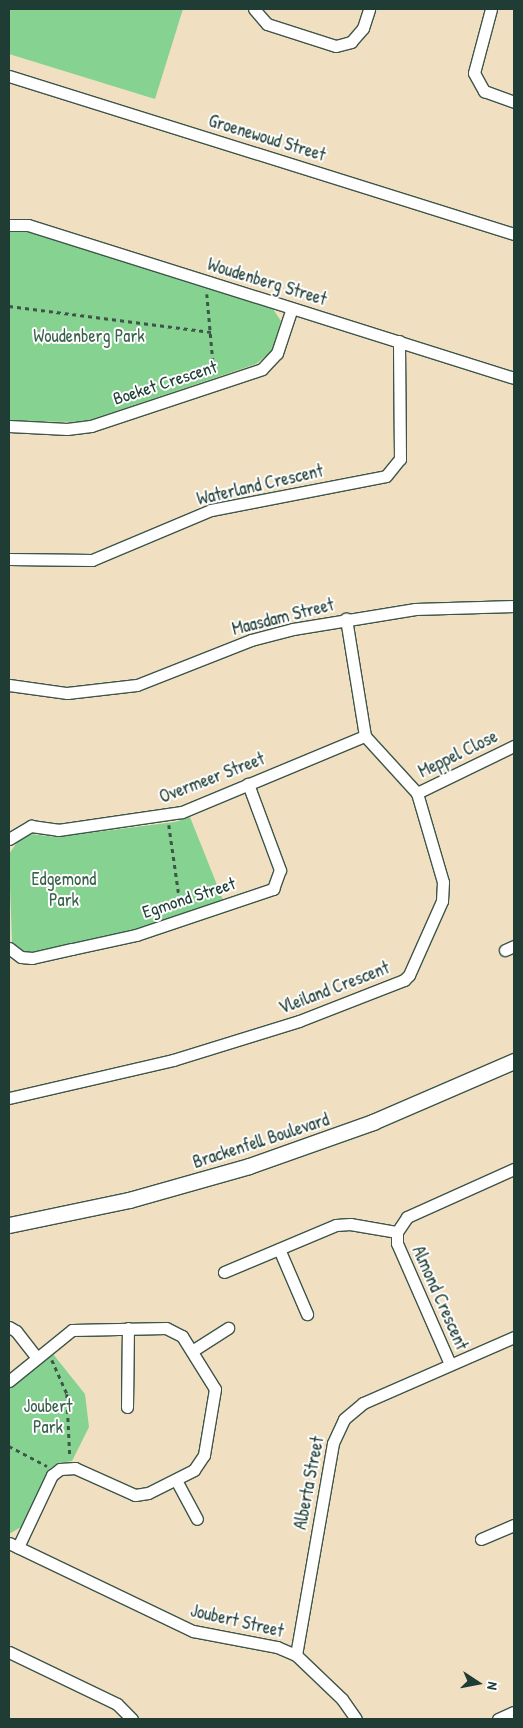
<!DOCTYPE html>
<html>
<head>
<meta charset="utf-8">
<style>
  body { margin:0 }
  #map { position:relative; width:523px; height:1728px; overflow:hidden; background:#f0e0c1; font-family:"Patrick Hand",sans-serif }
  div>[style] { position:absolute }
  .green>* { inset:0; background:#86d290 }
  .path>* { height:2.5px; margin-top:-1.25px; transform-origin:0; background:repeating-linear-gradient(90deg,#3e5549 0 4px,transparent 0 8px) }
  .roads { filter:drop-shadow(1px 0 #3e5549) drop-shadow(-1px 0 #3e5549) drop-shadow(0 1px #3e5549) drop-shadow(0 -1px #3e5549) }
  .minor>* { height:11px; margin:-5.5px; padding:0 5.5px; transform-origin:5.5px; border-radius:5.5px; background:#fff }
  .tertiary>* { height:15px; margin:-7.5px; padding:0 7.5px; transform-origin:7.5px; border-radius:7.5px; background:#fff }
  span { translate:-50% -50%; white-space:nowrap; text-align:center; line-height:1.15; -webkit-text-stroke:4px #fff; paint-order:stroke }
  .street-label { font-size:18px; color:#1f3d34 }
  .park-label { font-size:18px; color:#39624b }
  .frame { position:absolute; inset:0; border:10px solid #1f3d34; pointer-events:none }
  .north { position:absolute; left:453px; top:1658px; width:50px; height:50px; -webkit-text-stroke:4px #fff; paint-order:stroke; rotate:101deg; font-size:14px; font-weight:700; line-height:20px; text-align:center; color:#1f3d34 }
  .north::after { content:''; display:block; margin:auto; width:18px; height:22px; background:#1f3d34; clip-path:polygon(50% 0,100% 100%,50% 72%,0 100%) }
</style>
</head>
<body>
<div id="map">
  <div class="green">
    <i style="clip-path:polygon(9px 9px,183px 9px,155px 99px,9px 54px)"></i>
    <i style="clip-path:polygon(19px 229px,273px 309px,281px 321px,272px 351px,256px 364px,84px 422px,9px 421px,9px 232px)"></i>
    <i style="clip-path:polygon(190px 817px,223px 900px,146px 927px,34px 954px,17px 949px,12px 943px,9px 854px,20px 838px,30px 834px,57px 837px,175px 822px)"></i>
    <i style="clip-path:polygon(53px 1354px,85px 1394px,89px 1427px,72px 1461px,58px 1463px,48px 1470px,21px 1527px,9px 1534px,9px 1389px)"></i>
  </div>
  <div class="path">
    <i style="left:207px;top:294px;width:79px;rotate:84.9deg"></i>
    <i style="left:9px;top:306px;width:204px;rotate:7.3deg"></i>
    <i style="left:169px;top:825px;width:85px;rotate:81.9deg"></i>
    <i style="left:52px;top:1360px;width:37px;rotate:66deg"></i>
    <i style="left:67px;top:1394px;width:63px;rotate:87.3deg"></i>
    <i style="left:9px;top:1446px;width:43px;rotate:27.8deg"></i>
  </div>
  <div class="roads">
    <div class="minor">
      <i style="left:254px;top:9px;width:20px;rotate:49deg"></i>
      <i style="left:267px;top:24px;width:72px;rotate:17.7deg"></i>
      <i style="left:336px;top:46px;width:16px;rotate:-15deg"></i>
      <i style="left:351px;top:42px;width:18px;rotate:-49deg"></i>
      <i style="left:363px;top:28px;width:20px;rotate:-72deg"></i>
      <i style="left:491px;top:9px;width:66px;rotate:104.9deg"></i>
      <i style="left:474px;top:73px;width:21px;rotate:61deg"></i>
      <i style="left:484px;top:91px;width:32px;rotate:20deg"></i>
      <i style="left:9px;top:76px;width:529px;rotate:17.37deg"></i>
      <i style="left:9px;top:225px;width:19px"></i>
      <i style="left:28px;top:225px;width:510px;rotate:17.47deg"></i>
      <i style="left:9px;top:426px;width:58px;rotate:3deg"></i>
      <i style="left:67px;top:429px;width:24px;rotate:-7deg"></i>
      <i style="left:91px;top:426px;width:180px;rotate:-18.4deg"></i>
      <i style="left:262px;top:369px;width:22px;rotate:-47deg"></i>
      <i style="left:277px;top:353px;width:47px;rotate:-71.6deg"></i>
      <i style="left:9px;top:559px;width:83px;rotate:0.7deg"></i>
      <i style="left:92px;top:560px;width:129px;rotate:-22.8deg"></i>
      <i style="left:211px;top:510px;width:178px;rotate:-11deg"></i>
      <i style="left:386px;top:476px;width:22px;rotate:-51deg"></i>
      <i style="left:400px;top:459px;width:118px;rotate:-90.5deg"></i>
      <i style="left:9px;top:685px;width:59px;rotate:7.9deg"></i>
      <i style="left:67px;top:693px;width:70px;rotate:-6.5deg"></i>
      <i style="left:137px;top:685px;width:123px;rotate:-21.5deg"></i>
      <i style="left:251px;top:640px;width:43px;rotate:-14.7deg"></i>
      <i style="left:293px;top:629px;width:124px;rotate:-9.3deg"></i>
      <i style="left:415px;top:609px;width:99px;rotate:-1.7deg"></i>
      <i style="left:417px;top:793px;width:108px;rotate:-25.9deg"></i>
      <i style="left:9px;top:839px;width:26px;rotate:-31deg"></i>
      <i style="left:31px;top:826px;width:27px;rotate:8deg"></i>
      <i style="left:58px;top:830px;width:125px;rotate:-8.3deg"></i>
      <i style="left:182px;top:812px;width:198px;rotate:-22.6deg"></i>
      <i style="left:9px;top:948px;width:15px;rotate:37deg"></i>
      <i style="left:21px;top:957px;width:11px;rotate:5deg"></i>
      <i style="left:32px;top:958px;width:41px;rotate:-12.7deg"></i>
      <i style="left:72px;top:949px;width:66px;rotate:-12.3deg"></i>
      <i style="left:136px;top:935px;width:145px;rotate:-18.6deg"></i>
      <i style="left:273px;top:889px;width:20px;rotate:-70deg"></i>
      <i style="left:280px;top:870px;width:92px;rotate:-110.4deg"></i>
      <i style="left:505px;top:950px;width:10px;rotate:-24deg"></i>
      <i style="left:9px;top:1098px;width:168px;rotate:-13deg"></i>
      <i style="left:173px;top:1060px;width:132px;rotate:-17.2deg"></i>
      <i style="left:299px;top:1021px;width:113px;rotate:-21.3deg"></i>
      <i style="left:404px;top:980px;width:7px;rotate:-45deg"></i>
      <i style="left:409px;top:975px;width:81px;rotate:-66deg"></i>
      <i style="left:442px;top:901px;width:19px;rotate:-87deg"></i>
      <i style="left:443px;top:882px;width:93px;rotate:-106.3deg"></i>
      <i style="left:417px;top:793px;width:77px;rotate:-132.4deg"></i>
      <i style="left:365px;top:736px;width:119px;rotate:-99.2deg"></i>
      <i style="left:279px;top:1249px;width:71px;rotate:66.7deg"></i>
      <i style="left:224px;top:1272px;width:121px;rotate:-22.8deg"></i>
      <i style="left:336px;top:1225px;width:14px;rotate:-4deg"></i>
      <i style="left:350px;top:1224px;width:48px;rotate:9.7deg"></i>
      <i style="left:9px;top:1327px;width:8px;rotate:30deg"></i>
      <i style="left:16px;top:1331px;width:34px;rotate:52deg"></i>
      <i style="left:192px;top:1351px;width:43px;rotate:-32.6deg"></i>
      <i style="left:450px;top:1364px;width:132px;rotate:-113.7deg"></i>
      <i style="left:397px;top:1243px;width:11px;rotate:-90deg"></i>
      <i style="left:397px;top:1232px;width:18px;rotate:-56deg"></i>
      <i style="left:407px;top:1217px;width:117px;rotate:-24.2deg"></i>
      <i style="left:9px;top:1381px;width:81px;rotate:-39deg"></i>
      <i style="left:72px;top:1330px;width:94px;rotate:-1.2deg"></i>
      <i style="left:166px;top:1328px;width:18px;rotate:27deg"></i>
      <i style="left:182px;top:1336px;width:62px;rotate:58.1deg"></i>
      <i style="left:215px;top:1389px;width:67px;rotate:99.5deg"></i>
      <i style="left:204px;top:1455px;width:18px;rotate:124deg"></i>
      <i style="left:194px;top:1470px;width:51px;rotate:153.4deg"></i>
      <i style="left:148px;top:1493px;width:13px;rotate:171deg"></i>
      <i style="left:135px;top:1495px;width:66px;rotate:-155.8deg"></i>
      <i style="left:75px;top:1468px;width:15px;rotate:176deg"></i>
      <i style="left:60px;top:1469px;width:10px;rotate:143deg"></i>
      <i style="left:52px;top:1475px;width:80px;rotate:115.3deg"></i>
      <i style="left:127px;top:1407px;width:79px;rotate:-89.3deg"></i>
      <i style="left:176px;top:1480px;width:44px;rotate:61.7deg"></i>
      <i style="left:481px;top:1539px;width:36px;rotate:-23deg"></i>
      <i style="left:9px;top:1543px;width:204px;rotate:25.6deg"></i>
      <i style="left:193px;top:1631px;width:86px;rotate:10.8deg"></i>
      <i style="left:277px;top:1647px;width:21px;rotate:23deg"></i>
      <i style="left:296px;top:1655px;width:64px;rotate:43.7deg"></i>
      <i style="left:342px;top:1699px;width:24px;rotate:55deg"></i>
      <i style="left:9px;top:1652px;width:120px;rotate:25.7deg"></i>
      <i style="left:117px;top:1704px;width:21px;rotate:45deg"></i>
      <i style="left:296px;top:1655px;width:215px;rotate:-80.1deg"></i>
      <i style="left:333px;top:1443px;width:26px;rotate:-65deg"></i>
      <i style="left:344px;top:1419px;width:25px;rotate:-40deg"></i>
      <i style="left:363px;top:1403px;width:165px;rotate:-23.6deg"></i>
      <i style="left:498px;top:1719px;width:17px;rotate:-24deg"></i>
    </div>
    <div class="tertiary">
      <i style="left:9px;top:1225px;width:123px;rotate:-11.8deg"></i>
      <i style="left:129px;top:1200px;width:125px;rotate:-15.8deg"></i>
      <i style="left:249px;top:1166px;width:132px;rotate:-19.5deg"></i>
      <i style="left:373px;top:1122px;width:154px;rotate:-23.4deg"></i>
    </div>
  </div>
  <div class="street-label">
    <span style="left:267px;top:138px;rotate:17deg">Groenewoud Street</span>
    <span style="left:267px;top:282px;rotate:17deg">Woudenberg Street</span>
    <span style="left:165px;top:383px;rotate:-18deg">Boeket Crescent</span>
    <span style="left:260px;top:485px;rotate:-13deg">Waterland Crescent</span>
    <span style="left:283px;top:617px;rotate:-14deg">Maasdam Street</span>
    <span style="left:458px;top:754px;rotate:-26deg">Meppel Close</span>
    <span style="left:212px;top:778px;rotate:-21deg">Overmeer Street</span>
    <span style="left:189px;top:898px;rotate:-18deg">Egmond Street</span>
    <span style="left:334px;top:988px;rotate:-21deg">Vleiland Crescent</span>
    <span style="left:261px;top:1141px;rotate:-18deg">Brackenfell Boulevard</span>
    <span style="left:440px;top:1298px;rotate:66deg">Almond Crescent</span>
    <span style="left:309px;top:1483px;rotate:-79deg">Alberta Street</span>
    <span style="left:237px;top:1621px;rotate:13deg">Joubert Street</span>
  </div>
  <div class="park-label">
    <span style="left:89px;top:336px">Woudenberg Park</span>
    <span style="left:64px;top:890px">Edgemond<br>Park</span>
    <span style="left:48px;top:1417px">Joubert<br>Park</span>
  </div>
  <div class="frame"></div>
  <div class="north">N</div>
</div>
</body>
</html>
